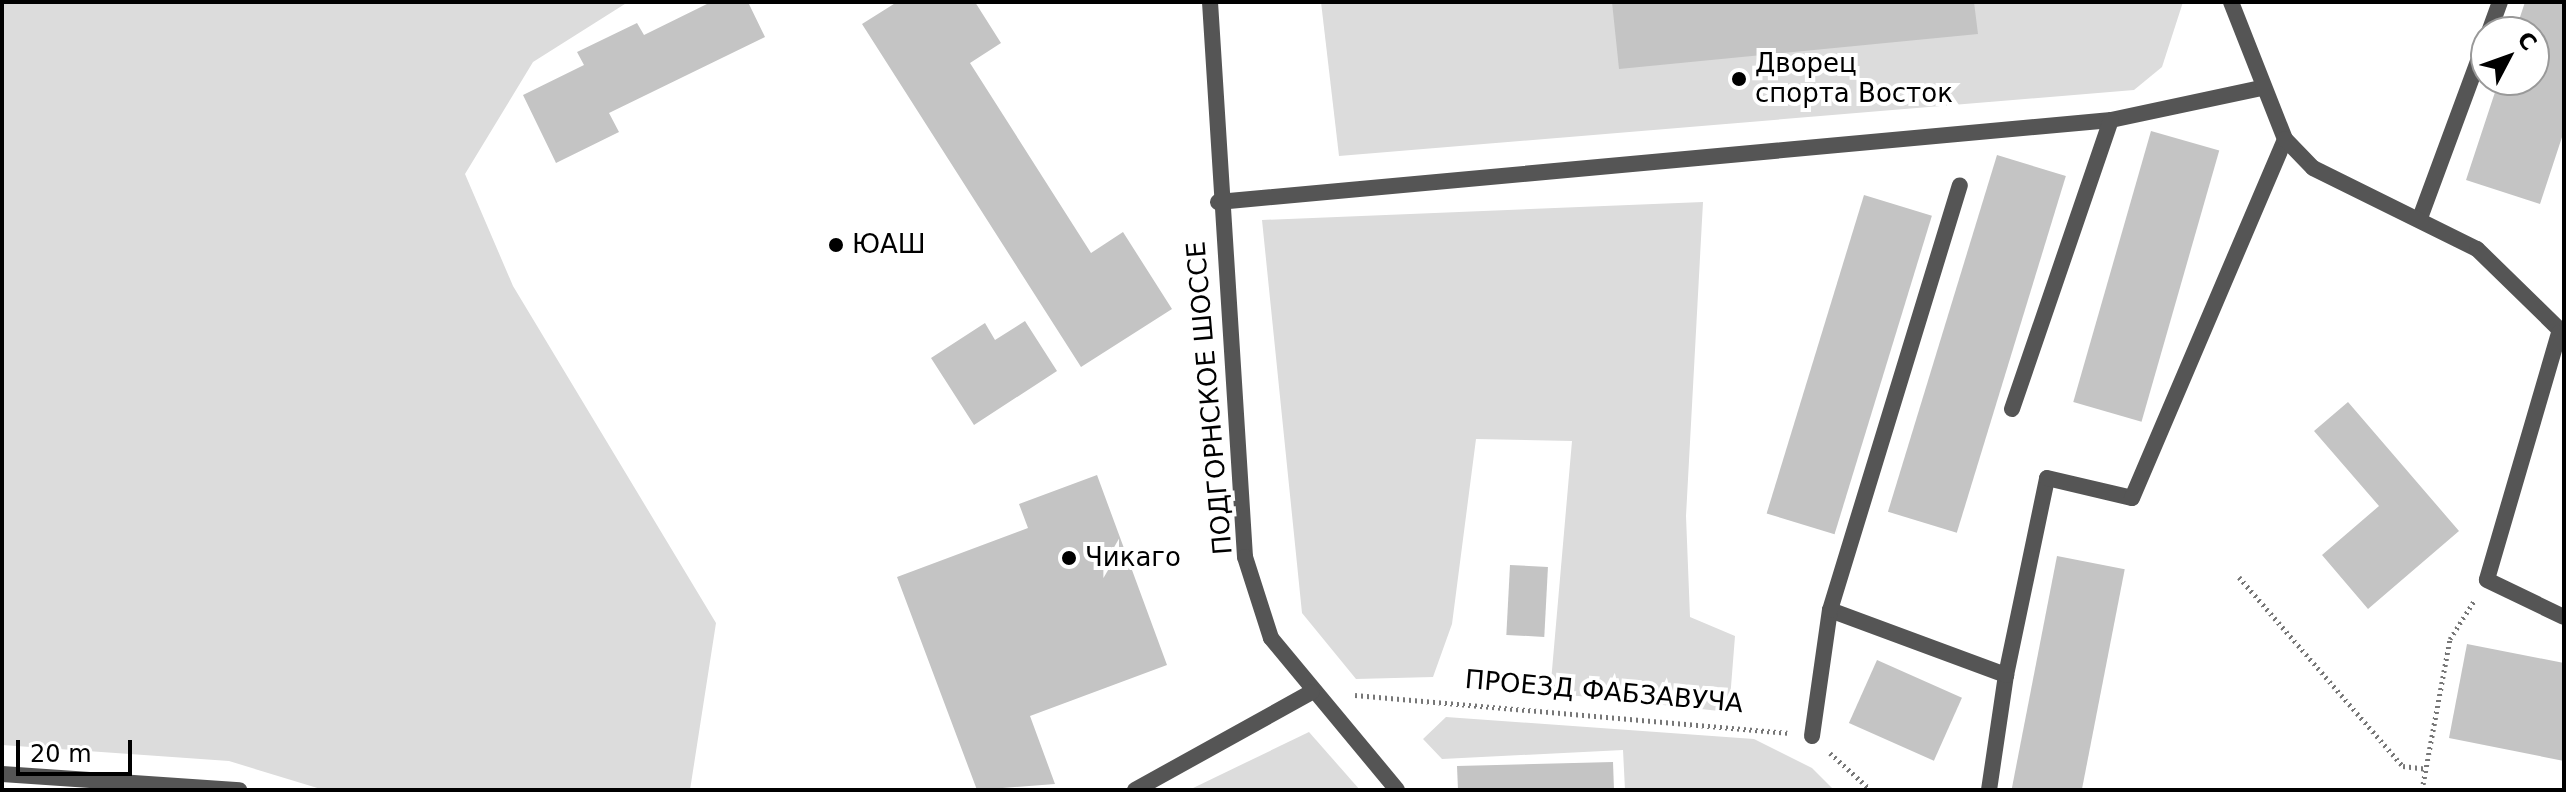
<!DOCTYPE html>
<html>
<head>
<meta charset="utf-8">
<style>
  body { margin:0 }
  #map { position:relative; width:2566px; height:792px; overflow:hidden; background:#fff; font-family:"DejaVu Sans",sans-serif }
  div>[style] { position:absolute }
  .green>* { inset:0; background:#dcdcdc }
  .building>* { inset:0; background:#c4c4c4; transform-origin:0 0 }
  .path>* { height:5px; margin-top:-2.5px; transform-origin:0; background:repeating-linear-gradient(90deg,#777 0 2px,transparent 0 6px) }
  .service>* { height:16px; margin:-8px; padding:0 8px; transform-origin:8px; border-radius:8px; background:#555 }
  .minor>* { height:16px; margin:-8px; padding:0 8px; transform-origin:8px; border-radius:8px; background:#555 }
  .dots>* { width:22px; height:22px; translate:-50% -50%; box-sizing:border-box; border:4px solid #fff; border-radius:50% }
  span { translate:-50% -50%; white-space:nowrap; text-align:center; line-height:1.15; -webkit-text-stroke:8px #fff; paint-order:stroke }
  .poi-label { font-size:26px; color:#000 }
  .left { translate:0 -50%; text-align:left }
  .street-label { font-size:26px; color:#000 }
  .frame { position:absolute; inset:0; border:4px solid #000; pointer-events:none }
  .north { position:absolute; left:2470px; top:16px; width:80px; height:80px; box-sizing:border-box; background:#fff; border:2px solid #999; border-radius:50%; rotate:49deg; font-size:22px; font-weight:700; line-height:32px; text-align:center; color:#000 }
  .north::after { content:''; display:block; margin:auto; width:28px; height:36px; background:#000; clip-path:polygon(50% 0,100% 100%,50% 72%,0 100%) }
  .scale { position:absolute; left:16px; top:740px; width:116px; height:36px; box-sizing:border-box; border:4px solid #000; border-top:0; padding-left:10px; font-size:24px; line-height:28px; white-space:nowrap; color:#000; -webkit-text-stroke:6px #fff; paint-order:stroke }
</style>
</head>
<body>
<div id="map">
  <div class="green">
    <i style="clip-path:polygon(2px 2px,628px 2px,533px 62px,465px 174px,513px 286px,716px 623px,690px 790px,324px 790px,229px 761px,2px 745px)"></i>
    <i style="clip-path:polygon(1321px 2px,2183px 2px,2162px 67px,2134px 90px,1339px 156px)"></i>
    <i style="clip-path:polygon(1703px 202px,1686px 516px,1690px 617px,1735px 636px,1729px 712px,1550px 693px,1572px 441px,1476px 439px,1452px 624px,1433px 677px,1356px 679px,1302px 613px,1262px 220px)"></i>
    <i style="clip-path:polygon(1446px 717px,1754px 739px,1812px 768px,1834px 790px,1625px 790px,1623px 750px,1442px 759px,1423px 739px)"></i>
    <i style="clip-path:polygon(1309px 732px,1360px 790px,1189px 790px)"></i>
  </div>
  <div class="building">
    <i style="clip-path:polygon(711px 2px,748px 2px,765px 37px,609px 113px,619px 132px,556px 163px,523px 95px,584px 65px,577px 52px,637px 23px,644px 35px)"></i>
    <i style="clip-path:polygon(897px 2px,975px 2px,1001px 43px,970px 63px,1091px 253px,1123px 232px,1172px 309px,1081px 367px,862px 24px)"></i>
    <i style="clip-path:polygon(1612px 2px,1974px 2px,1978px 34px,1619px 69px)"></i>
    <i style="clip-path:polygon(2525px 2px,2564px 2px,2564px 131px,2540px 204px,2466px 180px,2499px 80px,2534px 80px,2534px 32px,2515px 32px)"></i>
    <i style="left:2151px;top:131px;width:71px;height:282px;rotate:16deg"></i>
    <i style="left:1997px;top:155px;width:72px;height:373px;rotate:17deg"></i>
    <i style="left:1864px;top:195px;width:71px;height:333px;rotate:17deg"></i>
    <i style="clip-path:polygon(1025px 321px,1057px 371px,974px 425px,931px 358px,985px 323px,995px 340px)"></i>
    <i style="clip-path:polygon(2348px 402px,2459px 531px,2368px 609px,2322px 555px,2379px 506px,2314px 431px)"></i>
    <i style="clip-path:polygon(1097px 475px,1167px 665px,1030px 716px,1055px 784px,977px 790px,897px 577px,1028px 528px,1019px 504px)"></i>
    <i style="left:2057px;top:556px;width:69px;height:238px;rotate:11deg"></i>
    <i style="left:1510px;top:565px;width:38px;height:70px;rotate:3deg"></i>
    <i style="clip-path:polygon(2467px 644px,2564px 663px,2564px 761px,2449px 738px)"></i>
    <i style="left:1877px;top:660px;width:93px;height:69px;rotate:24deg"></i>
    <i style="clip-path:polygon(1613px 762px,1614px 790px,1458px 790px,1457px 766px)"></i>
  </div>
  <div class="path">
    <i style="left:2239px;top:577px;width:250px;rotate:49.1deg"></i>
    <i style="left:2403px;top:766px;width:23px;rotate:7deg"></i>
    <i style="left:1355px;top:695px;width:434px;rotate:5deg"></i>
    <i style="left:1830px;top:753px;width:55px;rotate:42.1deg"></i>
    <i style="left:2422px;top:790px;width:154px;rotate:-79.5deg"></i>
    <i style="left:2450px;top:639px;width:45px;rotate:-57.7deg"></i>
  </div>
  <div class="service">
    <i style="left:2489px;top:32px;width:32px;rotate:-70deg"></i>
    <i style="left:1218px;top:202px;width:897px;rotate:-5.25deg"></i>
    <i style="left:2111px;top:120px;width:153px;rotate:-12deg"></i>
    <i style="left:2420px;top:218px;width:190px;rotate:-69.7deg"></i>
    <i style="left:2012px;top:409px;width:305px;rotate:-71.1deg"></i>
    <i style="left:1830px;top:610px;width:188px;rotate:20.3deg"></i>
    <i style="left:2006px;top:675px;width:116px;rotate:98.4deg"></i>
    <i style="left:2006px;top:675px;width:201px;rotate:-78.2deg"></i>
    <i style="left:2047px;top:478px;width:87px;rotate:13.2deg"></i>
    <i style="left:2132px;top:498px;width:390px;rotate:-66.9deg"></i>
    <i style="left:1812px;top:736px;width:127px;rotate:-81.9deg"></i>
    <i style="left:1830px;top:610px;width:444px;rotate:-73deg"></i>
  </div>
  <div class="minor">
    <i style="left:1210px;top:2px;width:556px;rotate:86.39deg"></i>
    <i style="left:1245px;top:557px;width:85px;rotate:72.2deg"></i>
    <i style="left:1271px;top:638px;width:197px;rotate:50.3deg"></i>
    <i style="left:2231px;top:2px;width:147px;rotate:68.5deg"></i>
    <i style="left:2285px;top:139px;width:40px;rotate:46deg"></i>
    <i style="left:2313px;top:168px;width:183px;rotate:26.3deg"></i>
    <i style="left:2477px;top:249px;width:122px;rotate:44.3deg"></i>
    <i style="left:2559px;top:333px;width:257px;rotate:106.3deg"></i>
    <i style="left:2487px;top:580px;width:85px;rotate:25.7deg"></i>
    <i style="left:2px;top:774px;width:238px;rotate:3.9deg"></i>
    <i style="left:1135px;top:790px;width:202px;rotate:-29deg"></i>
  </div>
  <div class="dots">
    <i style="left:1739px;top:79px;background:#000"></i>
    <i style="left:836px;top:245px;background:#000"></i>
    <i style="left:1069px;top:558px;background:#000"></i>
  </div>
  <div class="poi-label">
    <span class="left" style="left:1755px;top:79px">Дворец<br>спорта Восток</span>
    <span class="left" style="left:852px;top:245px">ЮАШ</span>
    <span class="left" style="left:1085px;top:558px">Чикаго</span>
  </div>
  <div class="street-label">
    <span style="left:1210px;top:398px;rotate:-95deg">ПОДГОРНСКОЕ ШОССЕ</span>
    <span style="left:1604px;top:692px;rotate:5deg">ПРОЕЗД ФАБЗАВУЧА</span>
  </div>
  <div class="frame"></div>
  <div class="north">С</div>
  <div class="scale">20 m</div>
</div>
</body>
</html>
